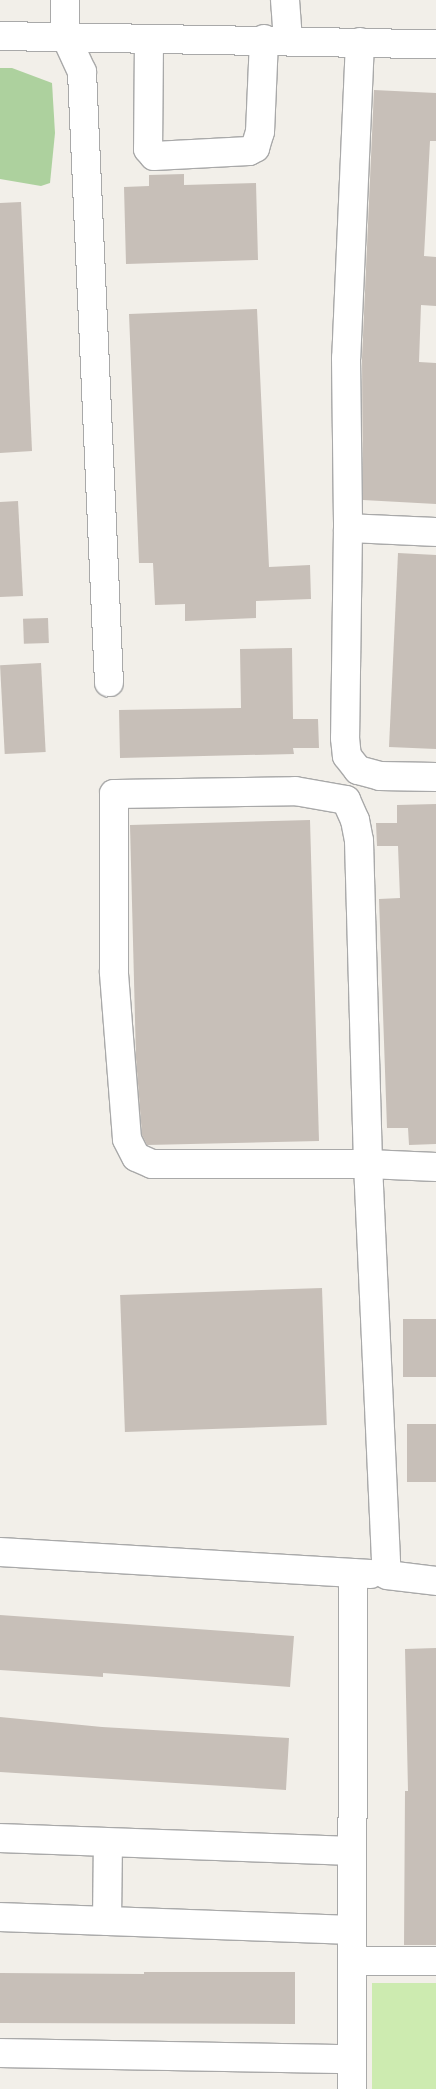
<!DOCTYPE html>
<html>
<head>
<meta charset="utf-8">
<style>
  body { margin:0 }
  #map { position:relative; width:436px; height:2089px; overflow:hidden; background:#f2efe9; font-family:Commissioner,sans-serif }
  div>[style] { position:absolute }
  .grass>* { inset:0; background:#cdebb0; transform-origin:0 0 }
  .forest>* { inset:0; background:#add19e }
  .building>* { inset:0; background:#c7bfb8; transform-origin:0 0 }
  .roads { filter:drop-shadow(1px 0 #a9a9a9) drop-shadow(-1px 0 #a9a9a9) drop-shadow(0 1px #a9a9a9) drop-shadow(0 -1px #a9a9a9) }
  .minor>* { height:28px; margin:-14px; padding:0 14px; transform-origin:14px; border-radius:14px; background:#fff }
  span { translate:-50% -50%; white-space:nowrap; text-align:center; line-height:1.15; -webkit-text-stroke:4px #fff; paint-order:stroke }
</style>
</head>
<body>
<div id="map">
  <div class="grass">
    <i style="left:436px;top:1983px;width:106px;height:64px;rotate:90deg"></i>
  </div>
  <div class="forest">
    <i style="clip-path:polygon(0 68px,12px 68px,52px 83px,55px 133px,50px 183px,41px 186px,0 179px)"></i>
  </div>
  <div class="building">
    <i style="clip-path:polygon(374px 90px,436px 93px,436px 141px,430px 141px,424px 256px,436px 257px,436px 306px,421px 305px,419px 362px,436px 363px,436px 504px,363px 500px,362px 358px)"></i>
    <i style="clip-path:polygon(184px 174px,184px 185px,256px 183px,258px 260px,126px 264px,124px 187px,149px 186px,149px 175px)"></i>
    <i style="clip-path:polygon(21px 202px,32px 451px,0 453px,0 203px)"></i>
    <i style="clip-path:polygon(257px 309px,269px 567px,310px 565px,311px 599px,256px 601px,256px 618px,185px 621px,185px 604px,155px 605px,153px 563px,139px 563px,129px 314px)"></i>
    <i style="clip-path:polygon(18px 501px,23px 596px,0 597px,0 502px)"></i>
    <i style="clip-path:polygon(398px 553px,436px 555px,436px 749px,389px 747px)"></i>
    <i style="left:48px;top:618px;width:25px;height:25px;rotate:88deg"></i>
    <i style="clip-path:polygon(292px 648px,293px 719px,318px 719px,319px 748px,293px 748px,294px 754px,120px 758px,119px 710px,241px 708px,240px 649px)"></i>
    <i style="left:41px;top:663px;width:89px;height:41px;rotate:87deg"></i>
    <i style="clip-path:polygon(436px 804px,436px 1144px,409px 1145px,408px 1128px,387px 1128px,379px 899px,400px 898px,398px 846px,377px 846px,376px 823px,397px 823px,397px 805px)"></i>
    <i style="clip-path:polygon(310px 820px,319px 1141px,147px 1145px,142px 1135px,136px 1058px,130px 825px)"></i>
    <i style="left:322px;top:1288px;width:137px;height:202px;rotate:88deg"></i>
    <i style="left:436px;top:1319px;width:58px;height:33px;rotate:90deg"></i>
    <i style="left:436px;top:1424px;width:58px;height:29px;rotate:90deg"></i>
    <i style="clip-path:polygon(0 1615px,294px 1636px,290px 1687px,103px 1673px,103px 1677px,0 1670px)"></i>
    <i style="clip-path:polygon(436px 1648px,436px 1945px,404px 1945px,405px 1791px,408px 1791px,405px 1649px)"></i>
    <i style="clip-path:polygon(0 1717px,102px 1727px,289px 1738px,286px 1790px,0 1772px)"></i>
    <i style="clip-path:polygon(144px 1972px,295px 1972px,295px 2024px,0 2023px,0 1973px,144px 1974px)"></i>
  </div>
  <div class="roads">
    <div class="minor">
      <i style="left:65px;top:0;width:35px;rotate:90deg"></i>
      <i style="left:65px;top:35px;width:41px;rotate:65.3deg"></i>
      <i style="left:82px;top:72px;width:611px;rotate:87.47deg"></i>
      <i style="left:285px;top:0;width:40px;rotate:85.7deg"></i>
      <i style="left:0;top:36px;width:436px;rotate:1.1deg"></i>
      <i style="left:149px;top:40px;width:109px;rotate:90.5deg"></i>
      <i style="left:148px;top:149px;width:9px;rotate:49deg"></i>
      <i style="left:154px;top:156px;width:95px;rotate:-3deg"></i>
      <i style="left:249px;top:151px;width:7px;rotate:-27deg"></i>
      <i style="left:255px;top:148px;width:17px;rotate:-73deg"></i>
      <i style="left:260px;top:132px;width:93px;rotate:-87.5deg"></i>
      <i style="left:360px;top:42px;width:316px;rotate:92.5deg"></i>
      <i style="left:346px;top:358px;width:170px;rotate:89.3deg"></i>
      <i style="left:348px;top:528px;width:210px;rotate:90.8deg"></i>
      <i style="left:345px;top:738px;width:18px;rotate:84deg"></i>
      <i style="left:347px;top:756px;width:18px;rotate:52deg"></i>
      <i style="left:358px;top:770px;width:23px;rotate:15deg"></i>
      <i style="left:380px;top:776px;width:56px;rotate:1deg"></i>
      <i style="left:348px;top:528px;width:88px;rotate:2.6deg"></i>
      <i style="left:295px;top:791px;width:52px;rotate:10deg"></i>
      <i style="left:346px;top:800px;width:22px;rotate:66deg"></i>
      <i style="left:355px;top:820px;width:21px;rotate:79deg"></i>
      <i style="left:359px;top:841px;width:323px;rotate:88.4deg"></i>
      <i style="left:368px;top:1164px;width:216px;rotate:180deg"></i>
      <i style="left:152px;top:1164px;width:17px;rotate:-156deg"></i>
      <i style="left:136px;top:1157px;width:20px;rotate:-117deg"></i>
      <i style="left:127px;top:1139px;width:168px;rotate:-94.5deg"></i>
      <i style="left:114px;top:972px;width:178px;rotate:-90deg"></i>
      <i style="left:114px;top:794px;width:181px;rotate:-0.9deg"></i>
      <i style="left:436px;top:1167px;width:68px;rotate:-177.5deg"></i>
      <i style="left:368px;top:1164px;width:411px;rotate:87.4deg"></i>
      <i style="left:387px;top:1575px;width:49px;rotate:7deg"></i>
      <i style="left:0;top:1552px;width:371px;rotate:3.4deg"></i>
      <i style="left:0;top:1838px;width:352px;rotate:2.1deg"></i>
      <i style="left:0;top:1917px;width:352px;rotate:2.1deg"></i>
      <i style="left:107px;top:1921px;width:78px;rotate:-89.3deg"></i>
      <i style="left:352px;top:1961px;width:84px"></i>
      <i style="left:0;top:2053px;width:352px;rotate:1deg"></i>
      <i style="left:352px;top:2089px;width:516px;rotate:-89.89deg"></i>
    </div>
  </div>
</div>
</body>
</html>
